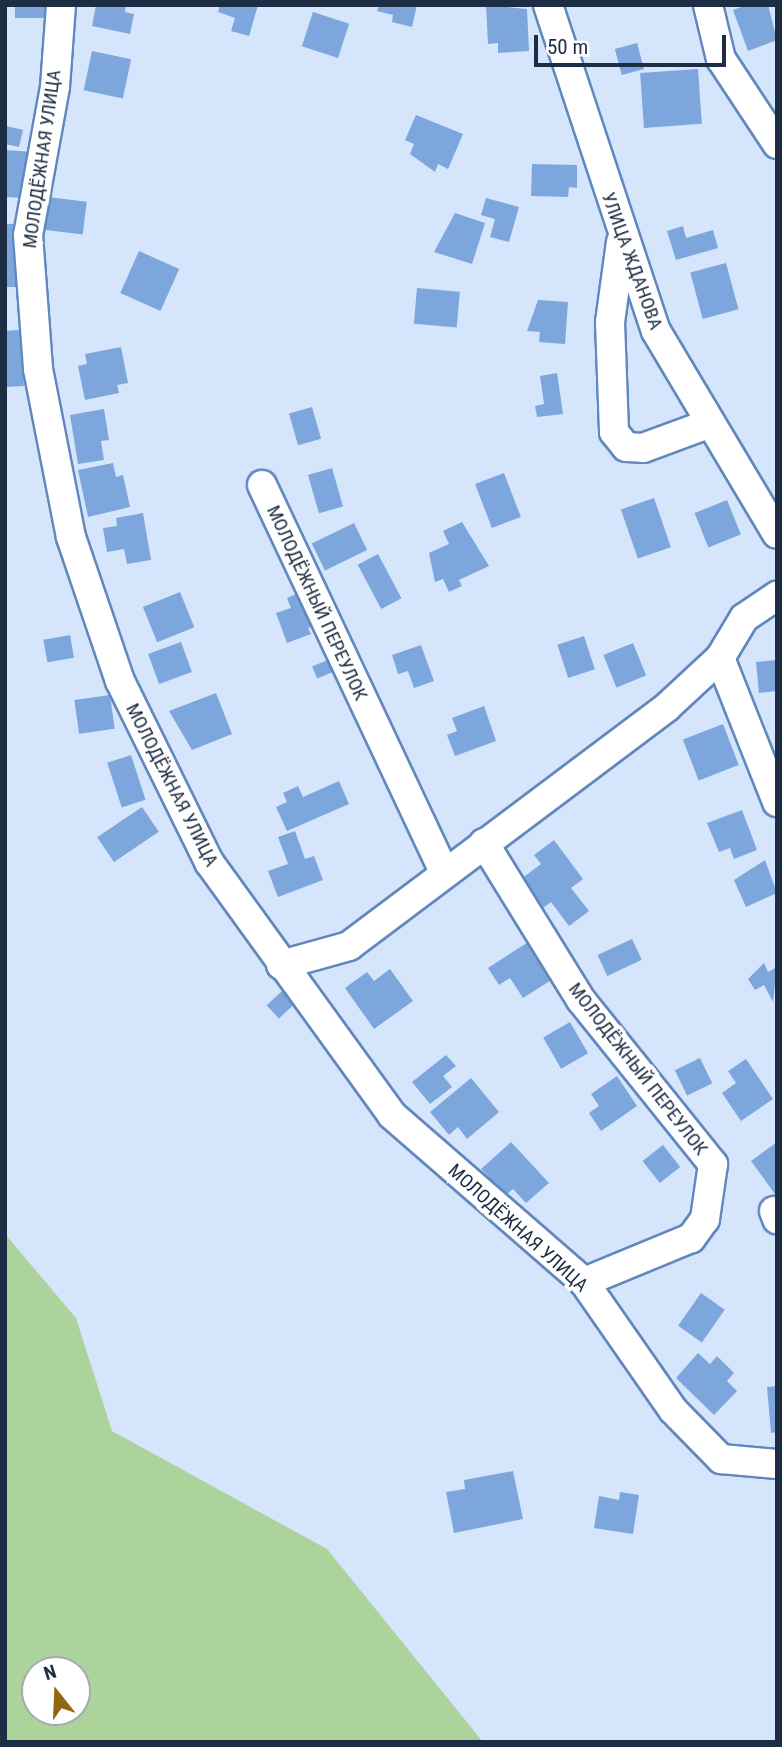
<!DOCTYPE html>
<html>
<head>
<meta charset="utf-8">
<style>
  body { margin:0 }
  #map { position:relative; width:782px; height:1747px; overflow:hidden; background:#d4e5fc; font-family:"Roboto Condensed",sans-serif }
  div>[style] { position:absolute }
  .green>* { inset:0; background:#add39d }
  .building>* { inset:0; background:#7da6dd; transform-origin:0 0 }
  .roads { filter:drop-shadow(2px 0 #6188be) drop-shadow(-2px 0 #6188be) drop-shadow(0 2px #6188be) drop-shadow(0 -2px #6188be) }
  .minor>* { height:28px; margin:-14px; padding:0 14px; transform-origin:14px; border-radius:14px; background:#fff }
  span { translate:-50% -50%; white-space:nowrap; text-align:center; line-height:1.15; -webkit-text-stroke:7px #fff; paint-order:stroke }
  .street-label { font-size:19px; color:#1d2d43 }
  .frame { position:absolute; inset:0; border:7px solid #1d2d43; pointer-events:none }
  .north { position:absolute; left:21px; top:1656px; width:70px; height:70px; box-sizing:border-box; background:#fff; border:2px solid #a5abb4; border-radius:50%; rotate:342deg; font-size:19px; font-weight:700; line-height:28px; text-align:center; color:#1d2d43 }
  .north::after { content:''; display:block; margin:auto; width:24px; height:32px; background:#936612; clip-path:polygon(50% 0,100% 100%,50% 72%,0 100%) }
  .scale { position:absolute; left:534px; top:35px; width:192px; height:32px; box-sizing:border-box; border:4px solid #1d2d43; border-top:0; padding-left:9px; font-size:21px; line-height:24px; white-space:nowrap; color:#1d2d43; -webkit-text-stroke:5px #fff; paint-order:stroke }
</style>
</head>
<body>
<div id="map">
  <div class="green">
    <i style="clip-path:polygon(evenodd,5px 1234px,76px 1318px,112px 1431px,327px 1549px,483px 1742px,5px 1742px,5px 1234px,35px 1670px,77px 1670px,77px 1712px,35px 1712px,35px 1670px)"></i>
  </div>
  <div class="building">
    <i style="left:15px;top:5px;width:40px;height:13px"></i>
    <i style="clip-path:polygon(96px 5px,126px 5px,125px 12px,134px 14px,130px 34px,92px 26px)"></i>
    <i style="clip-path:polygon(220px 5px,258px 5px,249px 36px,231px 31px,235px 18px,218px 12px)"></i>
    <i style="clip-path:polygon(379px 5px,417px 5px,412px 27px,392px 22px,393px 15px,377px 11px)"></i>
    <i style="clip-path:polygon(486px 5px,527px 9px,529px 51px,498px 53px,498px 43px,488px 44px)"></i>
    <i style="clip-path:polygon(747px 5px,768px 5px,777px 40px,748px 51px,733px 10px)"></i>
    <i style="left:313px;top:12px;width:38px;height:36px;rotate:18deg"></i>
    <i style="left:637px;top:43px;width:27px;height:23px;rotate:75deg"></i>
    <i style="left:92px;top:51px;width:40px;height:40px;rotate:12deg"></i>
    <i style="left:698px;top:69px;width:55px;height:58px;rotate:86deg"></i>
    <i style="clip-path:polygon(416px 115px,463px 134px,448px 169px,438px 164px,435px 172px,410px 154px,414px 144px,405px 140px)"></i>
    <i style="clip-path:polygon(6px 126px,23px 130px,19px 147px,5px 144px)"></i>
    <i style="clip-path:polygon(5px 150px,33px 152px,23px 198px,5px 197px)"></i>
    <i style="clip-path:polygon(532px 164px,577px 165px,577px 188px,569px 187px,568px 197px,531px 196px)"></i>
    <i style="left:48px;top:197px;width:39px;height:33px;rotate:7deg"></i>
    <i style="clip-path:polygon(486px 198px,519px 207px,509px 242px,490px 237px,495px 219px,481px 215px)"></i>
    <i style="clip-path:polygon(455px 213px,485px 223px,472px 264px,434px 252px)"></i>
    <i style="left:5px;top:224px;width:14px;height:63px"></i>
    <i style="clip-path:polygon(683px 226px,686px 238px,713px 230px,718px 248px,676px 260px,667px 231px)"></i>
    <i style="left:139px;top:251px;width:44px;height:46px;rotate:24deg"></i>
    <i style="left:726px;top:263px;width:48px;height:37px;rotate:75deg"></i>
    <i style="left:417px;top:288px;width:43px;height:36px;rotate:5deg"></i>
    <i style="clip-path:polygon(538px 300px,568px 302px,565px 344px,539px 342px,540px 332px,527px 331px)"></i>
    <i style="clip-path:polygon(19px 330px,24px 386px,5px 387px,5px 331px)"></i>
    <i style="clip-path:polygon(121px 347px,128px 383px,117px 385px,119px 393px,85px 400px,78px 366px,87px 364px,85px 354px)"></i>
    <i style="clip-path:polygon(557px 373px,563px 414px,537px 417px,535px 406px,544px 404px,540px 376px)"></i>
    <i style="left:312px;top:407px;width:33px;height:24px;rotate:74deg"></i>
    <i style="clip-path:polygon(104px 409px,109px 440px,101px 441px,104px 460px,78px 464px,70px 415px)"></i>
    <i style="clip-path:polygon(113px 463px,116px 477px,123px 475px,130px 507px,88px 517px,78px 470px)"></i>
    <i style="left:332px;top:468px;width:40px;height:25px;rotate:74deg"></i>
    <i style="left:504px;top:473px;width:47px;height:31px;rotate:69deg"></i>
    <i style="left:654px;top:498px;width:52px;height:35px;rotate:71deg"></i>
    <i style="left:727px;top:500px;width:37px;height:35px;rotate:68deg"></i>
    <i style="clip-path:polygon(143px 513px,151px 560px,127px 564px,124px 549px,107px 552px,103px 528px,117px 526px,116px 518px)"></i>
    <i style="clip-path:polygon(462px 522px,489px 566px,459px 580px,462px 586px,449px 592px,443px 579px,435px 582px,429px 553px,449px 544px,443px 531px)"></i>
    <i style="left:354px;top:523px;width:30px;height:47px;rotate:64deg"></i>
    <i style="left:378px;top:554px;width:50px;height:23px;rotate:62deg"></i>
    <i style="clip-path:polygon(305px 590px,318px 624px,308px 628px,311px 634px,287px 643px,276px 613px,291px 608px,287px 598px)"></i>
    <i style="left:180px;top:592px;width:38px;height:40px;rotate:68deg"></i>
    <i style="left:70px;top:635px;width:23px;height:27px;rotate:80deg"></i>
    <i style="left:584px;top:636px;width:35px;height:28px;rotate:72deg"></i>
    <i style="left:181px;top:642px;width:32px;height:35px;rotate:70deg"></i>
    <i style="left:633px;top:643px;width:35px;height:32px;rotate:68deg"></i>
    <i style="clip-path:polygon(421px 645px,434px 681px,414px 688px,408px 671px,398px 674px,392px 655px)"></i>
    <i style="left:337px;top:656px;width:13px;height:27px;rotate:67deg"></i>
    <i style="clip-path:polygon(777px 660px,777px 691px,759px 693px,756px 662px)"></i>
    <i style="clip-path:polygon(216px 693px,232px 734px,192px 750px,169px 711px)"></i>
    <i style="left:110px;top:695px;width:34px;height:36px;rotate:82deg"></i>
    <i style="clip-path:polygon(484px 706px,496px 741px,455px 756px,447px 735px,457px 731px,452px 718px)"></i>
    <i style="left:723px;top:724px;width:44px;height:43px;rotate:69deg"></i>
    <i style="left:131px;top:755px;width:47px;height:25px;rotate:72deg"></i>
    <i style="clip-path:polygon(339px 781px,349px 804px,287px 831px,276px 807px,287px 802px,283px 793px,298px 786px,303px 797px)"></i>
    <i style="left:142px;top:807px;width:30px;height:54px;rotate:56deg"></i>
    <i style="clip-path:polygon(742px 810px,757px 850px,734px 859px,730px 848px,719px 852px,707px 823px)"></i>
    <i style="clip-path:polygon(295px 831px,305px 859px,314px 856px,323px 880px,278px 897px,268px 871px,288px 864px,278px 837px)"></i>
    <i style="clip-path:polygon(554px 840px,583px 879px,571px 888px,589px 911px,569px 926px,551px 902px,543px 908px,521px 879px,541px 864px,534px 855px)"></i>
    <i style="clip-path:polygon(765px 860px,777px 893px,746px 907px,734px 880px)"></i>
    <i style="clip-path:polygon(533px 939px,556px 977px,523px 998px,510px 978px,499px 985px,488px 968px)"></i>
    <i style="left:632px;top:939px;width:23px;height:38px;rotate:65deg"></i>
    <i style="clip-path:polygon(764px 963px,768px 972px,777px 967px,773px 1002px,764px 985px,755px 990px,748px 979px)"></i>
    <i style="clip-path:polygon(390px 969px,413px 1001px,374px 1029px,345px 988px,367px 972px,374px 981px)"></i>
    <i style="left:282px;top:991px;width:18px;height:21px;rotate:47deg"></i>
    <i style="left:570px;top:1022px;width:36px;height:31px;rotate:60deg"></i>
    <i style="clip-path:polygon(446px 1055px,456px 1066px,443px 1076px,452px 1087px,430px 1104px,412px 1082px)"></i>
    <i style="left:700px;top:1058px;width:28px;height:28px;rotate:64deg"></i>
    <i style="clip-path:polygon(746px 1059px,773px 1099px,741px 1121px,722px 1093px,736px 1083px,728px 1071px)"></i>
    <i style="clip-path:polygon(617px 1076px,637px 1106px,601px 1131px,589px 1113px,599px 1106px,591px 1094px)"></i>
    <i style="clip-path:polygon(471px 1078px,499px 1112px,467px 1139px,458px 1127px,449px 1135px,430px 1112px)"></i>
    <i style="clip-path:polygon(511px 1142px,549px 1183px,526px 1203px,513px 1189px,506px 1195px,481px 1169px)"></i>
    <i style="clip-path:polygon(777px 1142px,777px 1192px,775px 1194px,751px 1161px)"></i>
    <i style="left:663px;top:1145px;width:28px;height:26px;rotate:52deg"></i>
    <i style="left:701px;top:1293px;width:29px;height:40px;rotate:35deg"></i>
    <i style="clip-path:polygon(698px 1353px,710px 1364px,717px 1356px,734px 1373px,727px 1381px,737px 1391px,714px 1415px,676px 1378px)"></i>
    <i style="clip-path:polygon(777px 1386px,777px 1432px,771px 1433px,767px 1387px)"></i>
    <i style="clip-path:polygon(513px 1471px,523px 1519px,454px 1533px,446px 1492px,465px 1489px,464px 1480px)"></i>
    <i style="clip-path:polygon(620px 1492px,639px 1495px,633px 1534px,594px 1528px,599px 1496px,619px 1500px)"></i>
  </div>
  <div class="roads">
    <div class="minor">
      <i style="left:61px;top:5px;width:82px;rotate:94.2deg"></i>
      <i style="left:55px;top:87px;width:150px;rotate:100.3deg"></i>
      <i style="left:28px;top:235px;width:134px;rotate:85.7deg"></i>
      <i style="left:38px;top:369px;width:171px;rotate:78.9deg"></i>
      <i style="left:71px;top:537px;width:152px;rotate:71.2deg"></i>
      <i style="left:120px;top:681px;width:202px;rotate:63.8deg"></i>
      <i style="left:209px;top:862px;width:312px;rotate:54.1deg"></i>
      <i style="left:392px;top:1115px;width:254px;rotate:41deg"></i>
      <i style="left:584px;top:1282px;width:156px;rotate:55.2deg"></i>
      <i style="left:673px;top:1410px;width:69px;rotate:45.6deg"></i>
      <i style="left:721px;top:1459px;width:56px;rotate:5.1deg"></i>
      <i style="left:548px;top:5px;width:343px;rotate:71.7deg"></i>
      <i style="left:656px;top:331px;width:236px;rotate:59.2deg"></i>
      <i style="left:708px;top:5px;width:56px;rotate:76.5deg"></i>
      <i style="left:721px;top:59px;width:102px;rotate:56.6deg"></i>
      <i style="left:621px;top:242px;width:81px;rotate:97.8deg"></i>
      <i style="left:610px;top:322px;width:110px;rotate:87.9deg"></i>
      <i style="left:614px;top:432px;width:19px;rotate:51deg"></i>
      <i style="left:626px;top:447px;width:17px;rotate:3deg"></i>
      <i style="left:643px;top:448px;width:72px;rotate:-20.2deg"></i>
      <i style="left:262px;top:485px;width:428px;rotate:64.8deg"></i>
      <i style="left:720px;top:658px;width:155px;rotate:68.4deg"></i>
      <i style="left:484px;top:843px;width:185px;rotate:58.3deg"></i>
      <i style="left:581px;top:1000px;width:211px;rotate:51.2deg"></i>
      <i style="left:713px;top:1164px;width:56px;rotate:98.3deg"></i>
      <i style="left:705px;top:1219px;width:24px;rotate:126deg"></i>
      <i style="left:691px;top:1238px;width:116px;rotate:157.6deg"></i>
      <i style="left:281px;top:965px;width:71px;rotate:-15.6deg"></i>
      <i style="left:349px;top:946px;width:398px;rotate:-36.9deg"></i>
      <i style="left:667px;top:707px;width:72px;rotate:-42.8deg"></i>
      <i style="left:720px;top:658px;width:47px;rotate:-59deg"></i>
      <i style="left:744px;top:618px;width:40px;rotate:-34deg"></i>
      <i style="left:774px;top:1211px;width:9px;rotate:69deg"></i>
    </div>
  </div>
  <div class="street-label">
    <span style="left:42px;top:159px;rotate:-82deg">МОЛОДЁЖНАЯ УЛИЦА</span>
    <span style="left:632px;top:261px;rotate:70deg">УЛИЦА ЖДАНОВА</span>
    <span style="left:317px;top:603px;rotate:65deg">МОЛОДЁЖНЫЙ ПЕРЕУЛОК</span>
    <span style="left:172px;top:785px;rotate:63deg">МОЛОДЁЖНАЯ УЛИЦА</span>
    <span style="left:638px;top:1069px;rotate:52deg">МОЛОДЁЖНЫЙ ПЕРЕУЛОК</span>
    <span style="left:518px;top:1228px;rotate:42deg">МОЛОДЁЖНАЯ УЛИЦА</span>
  </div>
  <div class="frame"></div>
  <div class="north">N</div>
  <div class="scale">50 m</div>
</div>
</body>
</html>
